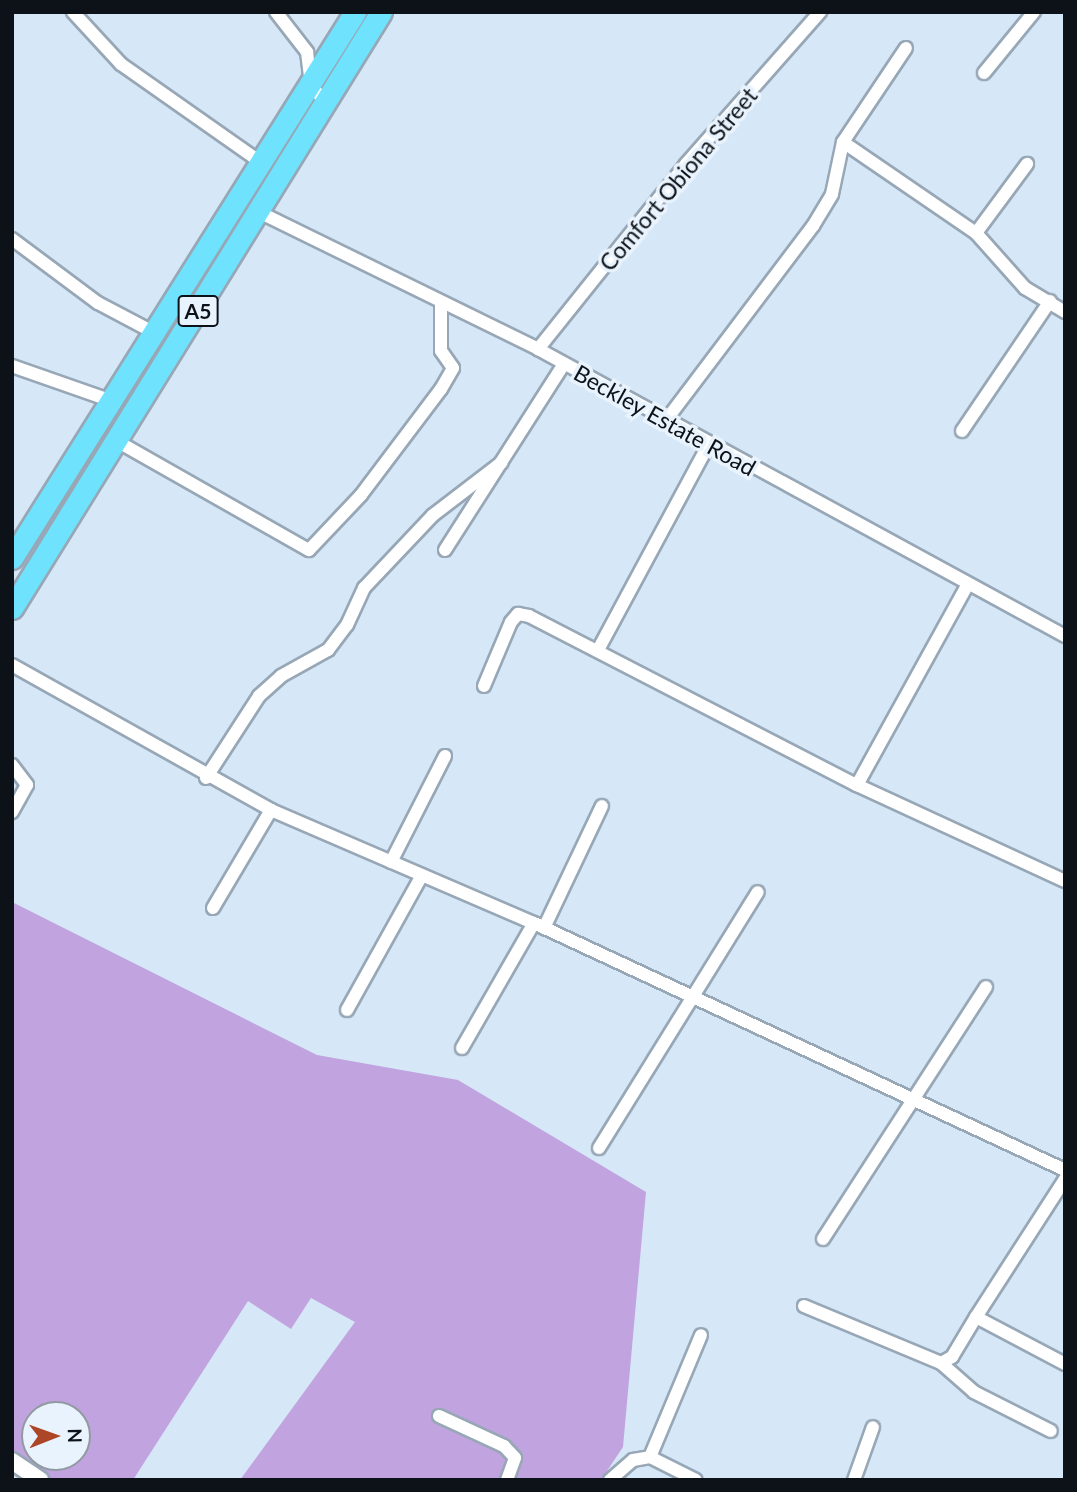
<!DOCTYPE html>
<html>
<head>
<meta charset="utf-8">
<style>
  body { margin:0 }
  #map { position:relative; width:1077px; height:1492px; overflow:hidden; background:#d6e7f7; font-family:Lato,sans-serif }
  div>[style] { position:absolute }
  .green>* { inset:0; background:#c1a4df }
  .roads { filter:drop-shadow(2px 0 #97a7b6) drop-shadow(-2px 0 #97a7b6) drop-shadow(0 2px #97a7b6) drop-shadow(0 -2px #97a7b6) }
  .minor>* { height:12px; margin:-6px; padding:0 6px; transform-origin:6px; border-radius:6px; background:#fff }
  .tertiary>* { height:16px; margin:-8px; padding:0 8px; transform-origin:8px; border-radius:8px; background:#fff }
  .trunk>* { height:21px; margin:-10.5px; padding:0 10.5px; transform-origin:10.5px; border-radius:10.5px; background:#6fe2fe }
  span { translate:-50% -50%; white-space:nowrap; text-align:center; line-height:1.15; -webkit-text-stroke:7px #e9f3fd; paint-order:stroke }
  .shield-label span { padding:2px 5px; background:#e9f3fd; border:2px solid; border-radius:5px; -webkit-text-stroke-width:0 }
  .shield-label { font-size:21px; color:#0c1217; font-weight:700 }
  .street-label { font-size:23px; color:#0c1217 }
  .frame { position:absolute; inset:0; border:14px solid #0c1217; pointer-events:none }
  .north { position:absolute; left:21px; top:1401px; width:70px; height:70px; box-sizing:border-box; background:#e9f3fd; border:2px solid #9199a1; border-radius:50%; rotate:89deg; font-size:19px; font-weight:700; line-height:28px; text-align:center; color:#0c1217 }
  .north::after { content:''; display:block; margin:auto; width:24px; height:32px; background:#ad4527; clip-path:polygon(50% 0,100% 100%,50% 72%,0 100%) }
</style>
</head>
<body>
<div id="map">
  <div class="green">
    <i style="clip-path:polygon(evenodd,12px 902px,317px 1055px,458px 1080px,646px 1192px,623px 1447px,601px 1480px,240px 1480px,355px 1322px,311px 1298px,291px 1329px,248px 1301px,133px 1480px,40px 1480px,12px 1462px,12px 902px,35px 1415px,77px 1415px,77px 1457px,35px 1457px,35px 1415px)"></i>
  </div>
  <div class="roads">
    <div class="minor">
      <i style="left:73px;top:12px;width:71px;rotate:47.3deg"></i>
      <i style="left:121px;top:64px;width:172px;rotate:35.1deg"></i>
      <i style="left:276px;top:12px;width:51px;rotate:52.2deg"></i>
      <i style="left:307px;top:52px;width:34px;rotate:83deg"></i>
      <i style="left:311px;top:86px;width:25px;rotate:47deg"></i>
      <i style="left:984px;top:73px;width:79px;rotate:-50.7deg"></i>
      <i style="left:843px;top:142px;width:161px;rotate:34.4deg"></i>
      <i style="left:976px;top:233px;width:74px;rotate:48.3deg"></i>
      <i style="left:1025px;top:288px;width:47px;rotate:31deg"></i>
      <i style="left:261px;top:213px;width:309px;rotate:26.1deg"></i>
      <i style="left:538px;top:349px;width:600px;rotate:28.57deg"></i>
      <i style="left:976px;top:233px;width:86px;rotate:-53.5deg"></i>
      <i style="left:12px;top:239px;width:107px;rotate:36.7deg"></i>
      <i style="left:98px;top:303px;width:64px;rotate:27.8deg"></i>
      <i style="left:538px;top:349px;width:237px;rotate:-51.3deg"></i>
      <i style="left:686px;top:164px;width:203px;rotate:-48.6deg"></i>
      <i style="left:12px;top:366px;width:106px;rotate:19.3deg"></i>
      <i style="left:667px;top:419px;width:242px;rotate:-52.9deg"></i>
      <i style="left:813px;top:226px;width:37px;rotate:-59deg"></i>
      <i style="left:832px;top:194px;width:53px;rotate:-78.1deg"></i>
      <i style="left:843px;top:142px;width:113px;rotate:-56.2deg"></i>
      <i style="left:962px;top:431px;width:157px;rotate:-55.9deg"></i>
      <i style="left:115px;top:440px;width:223px;rotate:29.6deg"></i>
      <i style="left:309px;top:550px;width:76px;rotate:-46.6deg"></i>
      <i style="left:361px;top:495px;width:133px;rotate:-53deg"></i>
      <i style="left:441px;top:389px;width:24px;rotate:-60deg"></i>
      <i style="left:453px;top:368px;width:21px;rotate:-125deg"></i>
      <i style="left:441px;top:351px;width:49px;rotate:-90deg"></i>
      <i style="left:445px;top:550px;width:221px;rotate:-57.4deg"></i>
      <i style="left:598px;top:650px;width:234px;rotate:-61.7deg"></i>
      <i style="left:12px;top:665px;width:297px;rotate:29.2deg"></i>
      <i style="left:271px;top:810px;width:286px;rotate:23.3deg"></i>
      <i style="left:534px;top:923px;width:586px;rotate:24.95deg"></i>
      <i style="left:484px;top:686px;width:69px;rotate:-67.1deg"></i>
      <i style="left:511px;top:622px;width:11px;rotate:-49deg"></i>
      <i style="left:518px;top:614px;width:11px;rotate:10deg"></i>
      <i style="left:529px;top:616px;width:369px;rotate:27.3deg"></i>
      <i style="left:857px;top:785px;width:229px;rotate:24.8deg"></i>
      <i style="left:12px;top:765px;width:25px;rotate:53deg"></i>
      <i style="left:27px;top:785px;width:31px;rotate:119deg"></i>
      <i style="left:206px;top:778px;width:98px;rotate:-57.1deg"></i>
      <i style="left:259px;top:696px;width:30px;rotate:-42deg"></i>
      <i style="left:281px;top:676px;width:54px;rotate:-29deg"></i>
      <i style="left:328px;top:650px;width:31px;rotate:-53deg"></i>
      <i style="left:347px;top:625px;width:41px;rotate:-65.3deg"></i>
      <i style="left:364px;top:588px;width:100px;rotate:-46.6deg"></i>
      <i style="left:433px;top:515px;width:86px;rotate:-37.4deg"></i>
      <i style="left:857px;top:785px;width:227px;rotate:-61.1deg"></i>
      <i style="left:391px;top:862px;width:119px;rotate:-63deg"></i>
      <i style="left:213px;top:908px;width:114px;rotate:-59.4deg"></i>
      <i style="left:544px;top:928px;width:135px;rotate:-64.6deg"></i>
      <i style="left:347px;top:1010px;width:154px;rotate:-60.9deg"></i>
      <i style="left:462px;top:1048px;width:144px;rotate:-60.1deg"></i>
      <i style="left:599px;top:1148px;width:301px;rotate:-58.2deg"></i>
      <i style="left:1065px;top:1179px;width:164px;rotate:122.8deg"></i>
      <i style="left:976px;top:1317px;width:101px;rotate:27.8deg"></i>
      <i style="left:823px;top:1239px;width:300px;rotate:-57.1deg"></i>
      <i style="left:804px;top:1306px;width:148px;rotate:22.6deg"></i>
      <i style="left:941px;top:1363px;width:13px;rotate:-29deg"></i>
      <i style="left:952px;top:1357px;width:47px;rotate:-59deg"></i>
      <i style="left:941px;top:1363px;width:44px;rotate:41.3deg"></i>
      <i style="left:974px;top:1392px;width:86px;rotate:26.9deg"></i>
      <i style="left:439px;top:1416px;width:72px;rotate:24.8deg"></i>
      <i style="left:504px;top:1446px;width:16px;rotate:47deg"></i>
      <i style="left:515px;top:1458px;width:23px;rotate:110deg"></i>
      <i style="left:650px;top:1457px;width:132px;rotate:-67.3deg"></i>
      <i style="left:610px;top:1480px;width:30px;rotate:-41deg"></i>
      <i style="left:633px;top:1460px;width:17px;rotate:-10deg"></i>
      <i style="left:650px;top:1457px;width:51px;rotate:26.6deg"></i>
      <i style="left:854px;top:1480px;width:56px;rotate:-70.3deg"></i>
    </div>
    <div class="tertiary">
      <i style="left:12px;top:1461px;width:34px;rotate:34deg"></i>
    </div>
    <div class="trunk">
      <i style="left:12px;top:558px;width:645px;rotate:-57.86deg"></i>
      <i style="left:12px;top:608px;width:701px;rotate:-58.24deg"></i>
    </div>
  </div>
  <div class="shield-label">
    <span style="left:198px;top:311px">A5</span>
  </div>
  <div class="street-label">
    <span style="left:678px;top:179px;rotate:-50deg">Comfort Obiona Street</span>
    <span style="left:665px;top:420px;rotate:29deg">Beckley Estate Road</span>
  </div>
  <div class="frame"></div>
  <div class="north">N</div>
</div>
</body>
</html>
